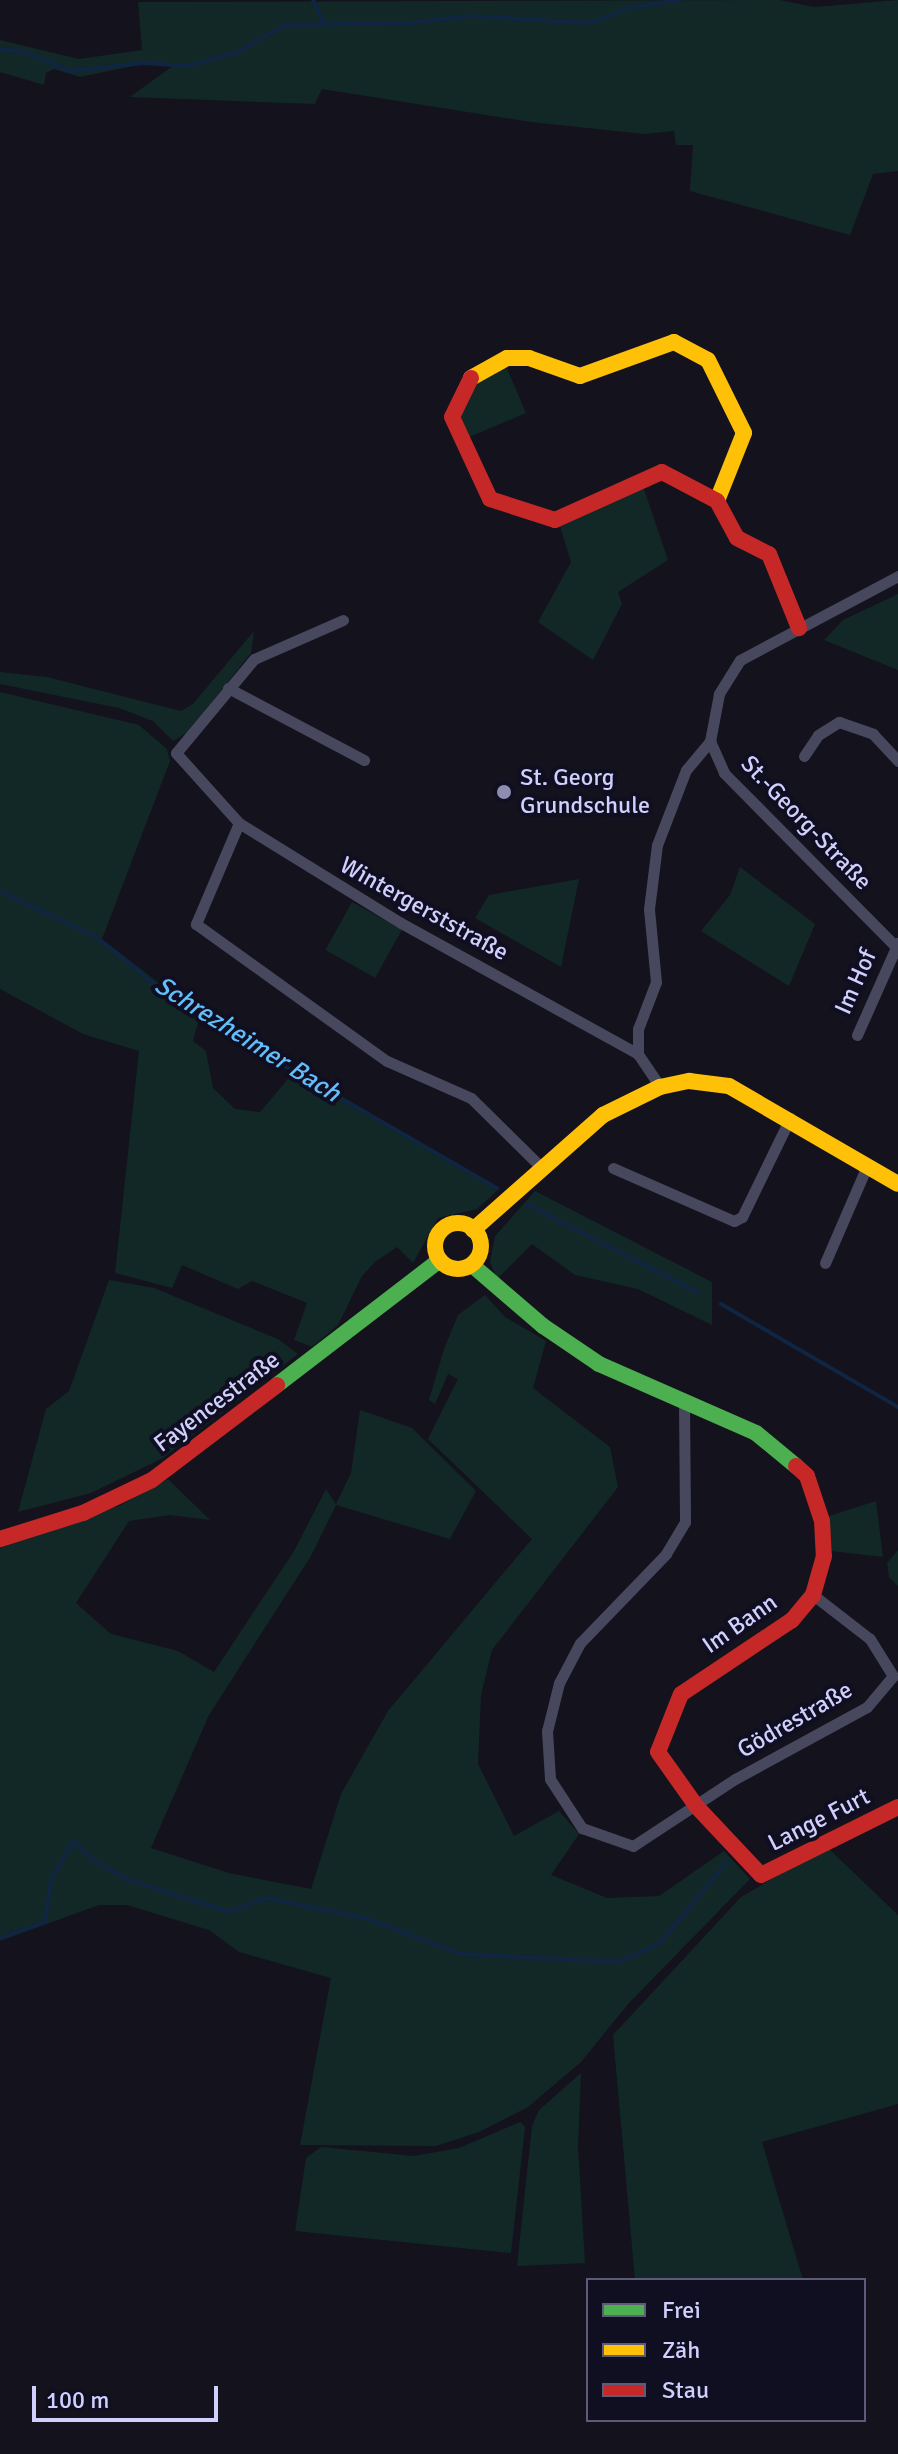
<!DOCTYPE html>
<html>
<head>
<meta charset="utf-8">
<style>
  body { margin:0 }
  #map { position:relative; width:898px; height:2454px; overflow:hidden; background:#14121d; font-family:Signika,sans-serif }
  div>[style] { position:absolute }
  .green>* { inset:0; background:#112827; transform-origin:0 0 }
  .stream>* { height:4px; margin:-2px; padding:0 2px; transform-origin:2px; border-radius:2px; background:#0f2541 }
  .street>* { height:11px; margin:-5.5px; padding:0 5.5px; transform-origin:5.5px; border-radius:5.5px; background:#47485e }
  .fast>* { height:16px; margin:-8px; padding:0 8px; transform-origin:8px; border-radius:8px; background:#4caf50 }
  .slow>* { height:16px; margin:-8px; padding:0 8px; transform-origin:8px; border-radius:8px; background:#ffc107 }
  .slow>.ring { margin:-8px; padding:0; box-sizing:content-box; background:none; border:16px solid #ffc107; border-radius:50% }
  .jam>* { height:16px; margin:-8px; padding:0 8px; transform-origin:8px; border-radius:8px; background:#c62828 }
  .dots>* { width:22px; height:22px; translate:-50% -50%; box-sizing:border-box; border:4px solid #100e21; border-radius:50% }
  span { translate:-50% -50%; white-space:nowrap; text-align:center; line-height:1.15; -webkit-text-stroke:8px #100e21; paint-order:stroke }
  .poi-label { font-size:24px; color:#d1cffd }
  .left { translate:0 -50%; text-align:left }
  .street-label { font-size:24px; color:#d1cffd }
  .water-label { font-size:26px; color:#61befa; font-style:italic }
  .legend { position:absolute; left:586px; top:2278px; width:280px; height:144px; box-sizing:border-box; background:#100e21; border:2px solid #5d5b79; margin:0; padding:10px 14px; list-style:none; font-size:24px; color:#d1cffd }
  .legend li { display:flex; align-items:center; gap:16px; height:40px }
  .legend b { width:40px; border:2px solid #5d5b79 }
  .scale { position:absolute; left:32px; top:2386px; width:186px; height:36px; box-sizing:border-box; border:4px solid #d1cffd; border-top:0; padding-left:10px; font-size:24px; line-height:28px; white-space:nowrap; color:#d1cffd; -webkit-text-stroke:6px #100e21; paint-order:stroke }
</style>
</head>
<body>
<div id="map">
  <div class="green">
    <i style="clip-path:polygon(780px 0,814px 7px,898px 0,898px 171px,873px 174px,850px 235px,690px 191px,693px 145px,676px 145px,674px 131px,644px 134px,531px 122px,322px 89px,315px 104px,130px 97px,174px 65px,143px 64px,80px 77px,54px 69px,46px 73px,44px 85px,0 72px,0 40px,79px 59px,142px 50px,138px 2px)"></i>
    <i style="clip-path:polygon(506px 366px,526px 413px,467px 438px,457px 418px,475px 380px)"></i>
    <i style="clip-path:polygon(643px 486px,668px 560px,618px 592px,622px 604px,593px 660px,538px 622px,571px 562px,559px 523px)"></i>
    <i style="clip-path:polygon(898px 594px,898px 670px,824px 640px,843px 620px)"></i>
    <i style="clip-path:polygon(254px 631px,251px 653px,187px 733px,173px 741px,153px 721px,119px 708px,0 684px,0 672px,47px 677px,181px 711px,193px 704px)"></i>
    <i style="clip-path:polygon(0 692px,139px 725px,167px 749px,170px 761px,102px 939px,200px 1015px,193px 1041px,206px 1051px,213px 1088px,235px 1109px,260px 1112px,293px 1073px,500px 1188px,477px 1209px,438px 1218px,413px 1263px,397px 1247px,376px 1261px,362px 1276px,338px 1325px,312px 1347px,294px 1340px,307px 1303px,252px 1281px,238px 1289px,182px 1265px,172px 1288px,115px 1273px,139px 1051px,83px 1034px,0 989px)"></i>
    <i style="clip-path:polygon(740px 867px,815px 924px,789px 986px,701px 931px,730px 895px)"></i>
    <i style="clip-path:polygon(579px 879px,561px 967px,475px 918px,489px 895px)"></i>
    <i style="left:352px;top:902px;width:57px;height:55px;rotate:29deg"></i>
    <i style="clip-path:polygon(535px 1191px,712px 1282px,712px 1325px,638px 1289px,575px 1275px,532px 1244px,497px 1279px,490px 1262px,495px 1236px)"></i>
    <i style="clip-path:polygon(109px 1280px,154px 1288px,278px 1339px,298px 1354px,163px 1458px,91px 1493px,18px 1512px,46px 1409px,69px 1391px)"></i>
    <i style="clip-path:polygon(485px 1295px,505px 1317px,546px 1341px,533px 1388px,610px 1447px,618px 1487px,492px 1650px,481px 1695px,478px 1764px,514px 1836px,559px 1811px,579px 1834px,551px 1875px,607px 1898px,659px 1896px,724px 1851px,750px 1879px,629px 2003px,581px 2062px,528px 2107px,479px 2132px,436px 2146px,300px 2145px,331px 1978px,239px 1952px,209px 1930px,127px 1905px,99px 1905px,0 1941px,0 1545px,119px 1506px,168px 1479px,210px 1520px,170px 1515px,129px 1521px,76px 1603px,111px 1634px,178px 1651px,214px 1672px,294px 1551px,326px 1489px,336px 1504px,351px 1473px,360px 1410px,412px 1428px,476px 1491px,450px 1539px,336px 1505px,311px 1556px,209px 1715px,151px 1848px,229px 1873px,311px 1889px,341px 1794px,388px 1711px,532px 1539px,428px 1439px,458px 1379px,448px 1374px,435px 1404px,429px 1400px,444px 1349px,458px 1315px)"></i>
    <i style="clip-path:polygon(876px 1501px,883px 1557px,831px 1551px,829px 1516px)"></i>
    <i style="clip-path:polygon(898px 1550px,898px 1586px,889px 1577px,887px 1563px)"></i>
    <i style="clip-path:polygon(827px 1847px,898px 1915px,898px 2104px,762px 2142px,803px 2280px,635px 2280px,613px 2035px,741px 1897px)"></i>
    <i style="clip-path:polygon(581px 2073px,578px 2147px,585px 2263px,517px 2266px,532px 2126px,539px 2110px)"></i>
    <i style="clip-path:polygon(520px 2122px,525px 2127px,511px 2253px,295px 2231px,306px 2158px,321px 2147px,414px 2156px,459px 2148px)"></i>
  </div>
  <div class="stream">
    <i style="left:313px;top:0;width:23px;rotate:65deg"></i>
    <i style="left:0;top:49px;width:25px;rotate:7deg"></i>
    <i style="left:25px;top:52px;width:49px;rotate:22.9deg"></i>
    <i style="left:70px;top:71px;width:74px;rotate:-6.2deg"></i>
    <i style="left:144px;top:63px;width:44px;rotate:3.9deg"></i>
    <i style="left:188px;top:66px;width:52px;rotate:-15.6deg"></i>
    <i style="left:238px;top:52px;width:54px;rotate:-29.9deg"></i>
    <i style="left:285px;top:25px;width:123px;rotate:-0.9deg"></i>
    <i style="left:408px;top:23px;width:64px;rotate:-6.2deg"></i>
    <i style="left:472px;top:16px;width:119px;rotate:3.4deg"></i>
    <i style="left:591px;top:23px;width:40px;rotate:-22deg"></i>
    <i style="left:628px;top:8px;width:53px;rotate:-8.7deg"></i>
    <i style="left:0;top:891px;width:106px;rotate:25.6deg"></i>
    <i style="left:96px;top:937px;width:112px;rotate:38.8deg"></i>
    <i style="left:183px;top:1007px;width:362px;rotate:30deg"></i>
    <i style="left:528px;top:1205px;width:192px;rotate:27.2deg"></i>
    <i style="left:721px;top:1304px;width:205px;rotate:30.2deg"></i>
    <i style="left:0;top:1938px;width:48px;rotate:-19.6deg"></i>
    <i style="left:45px;top:1922px;width:43px;rotate:-82.1deg"></i>
    <i style="left:51px;top:1879px;width:44px;rotate:-58.8deg"></i>
    <i style="left:74px;top:1841px;width:27px;rotate:45deg"></i>
    <i style="left:93px;top:1860px;width:39px;rotate:29deg"></i>
    <i style="left:127px;top:1879px;width:107px;rotate:17.9deg"></i>
    <i style="left:229px;top:1912px;width:40px;rotate:-21deg"></i>
    <i style="left:266px;top:1898px;width:101px;rotate:11.4deg"></i>
    <i style="left:365px;top:1918px;width:103px;rotate:20.6deg"></i>
    <i style="left:461px;top:1954px;width:157px;rotate:2.9deg"></i>
    <i style="left:618px;top:1962px;width:46px;rotate:-24.3deg"></i>
    <i style="left:660px;top:1943px;width:105px;rotate:-50.4deg"></i>
  </div>
  <div class="street">
    <i style="left:898px;top:576px;width:179px;rotate:152deg"></i>
    <i style="left:740px;top:660px;width:40px;rotate:122deg"></i>
    <i style="left:719px;top:694px;width:48px;rotate:100.8deg"></i>
    <i style="left:710px;top:741px;width:35px;rotate:66deg"></i>
    <i style="left:724px;top:773px;width:247px;rotate:45.3deg"></i>
    <i style="left:343px;top:620px;width:97px;rotate:156.3deg"></i>
    <i style="left:254px;top:659px;width:122px;rotate:129.7deg"></i>
    <i style="left:176px;top:753px;width:94px;rotate:48deg"></i>
    <i style="left:239px;top:823px;width:190px;rotate:31.7deg"></i>
    <i style="left:401px;top:923px;width:271px;rotate:28.9deg"></i>
    <i style="left:638px;top:1054px;width:40px;rotate:56deg"></i>
    <i style="left:228px;top:688px;width:154px;rotate:27.9deg"></i>
    <i style="left:804px;top:756px;width:25px;rotate:-56deg"></i>
    <i style="left:818px;top:735px;width:25px;rotate:-32deg"></i>
    <i style="left:839px;top:722px;width:36px;rotate:19deg"></i>
    <i style="left:873px;top:734px;width:37px;rotate:47deg"></i>
    <i style="left:239px;top:823px;width:110px;rotate:113.1deg"></i>
    <i style="left:196px;top:924px;width:235px;rotate:35.7deg"></i>
    <i style="left:387px;top:1061px;width:92px;rotate:23.8deg"></i>
    <i style="left:471px;top:1098px;width:100px;rotate:44.6deg"></i>
    <i style="left:857px;top:1035px;width:101px;rotate:-66deg"></i>
    <i style="left:638px;top:1054px;width:25px;rotate:-90deg"></i>
    <i style="left:638px;top:1029px;width:50px;rotate:-69deg"></i>
    <i style="left:656px;top:982px;width:73px;rotate:-95.5deg"></i>
    <i style="left:649px;top:909px;width:64px;rotate:-82.9deg"></i>
    <i style="left:657px;top:845px;width:80px;rotate:-68.9deg"></i>
    <i style="left:686px;top:770px;width:38px;rotate:-50deg"></i>
    <i style="left:613px;top:1168px;width:132px;rotate:23.7deg"></i>
    <i style="left:734px;top:1221px;width:9px;rotate:-27deg"></i>
    <i style="left:742px;top:1217px;width:110px;rotate:-64.1deg"></i>
    <i style="left:825px;top:1263px;width:106px;rotate:-66.6deg"></i>
    <i style="left:684px;top:1403px;width:119px;rotate:89.5deg"></i>
    <i style="left:685px;top:1522px;width:37px;rotate:121deg"></i>
    <i style="left:666px;top:1554px;width:124px;rotate:134deg"></i>
    <i style="left:580px;top:1643px;width:45px;rotate:117.7deg"></i>
    <i style="left:559px;top:1683px;width:49px;rotate:104deg"></i>
    <i style="left:547px;top:1731px;width:48px;rotate:86.4deg"></i>
    <i style="left:550px;top:1779px;width:59px;rotate:56.9deg"></i>
    <i style="left:582px;top:1828px;width:54px;rotate:19.4deg"></i>
    <i style="left:633px;top:1846px;width:122px;rotate:-33.3deg"></i>
    <i style="left:735px;top:1779px;width:150px;rotate:-28.6deg"></i>
    <i style="left:867px;top:1707px;width:40px;rotate:-50deg"></i>
    <i style="left:893px;top:1676px;width:44px;rotate:-121.9deg"></i>
    <i style="left:870px;top:1639px;width:72px;rotate:-142.3deg"></i>
  </div>
  <div class="fast">
    <i style="left:472px;top:1265px;width:94px;rotate:40.7deg"></i>
    <i style="left:543px;top:1326px;width:68px;rotate:34.2deg"></i>
    <i style="left:599px;top:1364px;width:171px;rotate:23.7deg"></i>
    <i style="left:756px;top:1433px;width:52px;rotate:39.5deg"></i>
    <i style="left:277px;top:1385px;width:205px;rotate:-37.5deg"></i>
  </div>
  <div class="slow">
    <i style="left:471px;top:378px;width:41px;rotate:-29.1deg"></i>
    <i style="left:507px;top:358px;width:22px"></i>
    <i style="left:529px;top:358px;width:54px;rotate:19.4deg"></i>
    <i style="left:580px;top:376px;width:100px;rotate:-19.9deg"></i>
    <i style="left:674px;top:342px;width:38px;rotate:28deg"></i>
    <i style="left:708px;top:360px;width:81px;rotate:63.7deg"></i>
    <i style="left:744px;top:433px;width:73px;rotate:111.7deg"></i>
    <i class="ring" style="left:435px;top:1223px;width:30px;height:30px"></i>
    <i style="left:473px;top:1230px;width:174px;rotate:-41.5deg"></i>
    <i style="left:603px;top:1115px;width:64px;rotate:-26.2deg"></i>
    <i style="left:660px;top:1087px;width:30px;rotate:-12deg"></i>
    <i style="left:689px;top:1081px;width:40px;rotate:7.1deg"></i>
    <i style="left:729px;top:1086px;width:195px;rotate:30.1deg"></i>
  </div>
  <div class="jam">
    <i style="left:471px;top:378px;width:43px;rotate:116deg"></i>
    <i style="left:452px;top:417px;width:90px;rotate:65.1deg"></i>
    <i style="left:490px;top:499px;width:68px;rotate:17.9deg"></i>
    <i style="left:555px;top:520px;width:117px;rotate:-24.2deg"></i>
    <i style="left:662px;top:472px;width:62px;rotate:27.8deg"></i>
    <i style="left:717px;top:501px;width:42px;rotate:61.6deg"></i>
    <i style="left:737px;top:538px;width:36px;rotate:27deg"></i>
    <i style="left:769px;top:554px;width:80px;rotate:67.9deg"></i>
    <i style="left:796px;top:1466px;width:15px;rotate:42deg"></i>
    <i style="left:807px;top:1476px;width:47px;rotate:71.6deg"></i>
    <i style="left:822px;top:1521px;width:35px;rotate:87deg"></i>
    <i style="left:824px;top:1556px;width:41px;rotate:105.8deg"></i>
    <i style="left:813px;top:1595px;width:33px;rotate:130deg"></i>
    <i style="left:792px;top:1620px;width:133px;rotate:146.3deg"></i>
    <i style="left:681px;top:1694px;width:62px;rotate:111.6deg"></i>
    <i style="left:658px;top:1752px;width:67px;rotate:54.7deg"></i>
    <i style="left:697px;top:1807px;width:93px;rotate:46.7deg"></i>
    <i style="left:761px;top:1875px;width:153px;rotate:-26.4deg"></i>
    <i style="left:0;top:1539px;width:87px;rotate:-17.4deg"></i>
    <i style="left:83px;top:1513px;width:76px;rotate:-25.6deg"></i>
    <i style="left:152px;top:1480px;width:157px;rotate:-37.2deg"></i>
  </div>
  <div class="dots">
    <i style="left:504px;top:792px;background:#8f8daf"></i>
  </div>
  <div class="poi-label">
    <span class="left" style="left:520px;top:792px">St. Georg<br>Grundschule</span>
  </div>
  <div class="street-label">
    <span style="left:806px;top:823px;rotate:46deg">St.-Georg-Straße</span>
    <span style="left:424px;top:909px;rotate:29deg">Wintergerststraße</span>
    <span style="left:856px;top:982px;rotate:-66deg">Im Hof</span>
    <span style="left:217px;top:1402px;rotate:-37deg">Fayencestraße</span>
    <span style="left:740px;top:1624px;rotate:-35deg">Im Bann</span>
    <span style="left:795px;top:1720px;rotate:-30deg">Gödrestraße</span>
    <span style="left:819px;top:1820px;rotate:-27deg">Lange Furt</span>
  </div>
  <div class="water-label">
    <span style="left:247px;top:1040px;rotate:32deg">Schrezheimer Bach</span>
  </div>
  <ul class="legend">
  <li><b style="height:10px;background:#4caf50"></b>Frei</li>
  <li><b style="height:10px;background:#ffc107"></b>Zäh</li>
  <li><b style="height:10px;background:#c62828"></b>Stau</li>
  </ul>
  <div class="scale">100 m</div>
</div>
</body>
</html>
